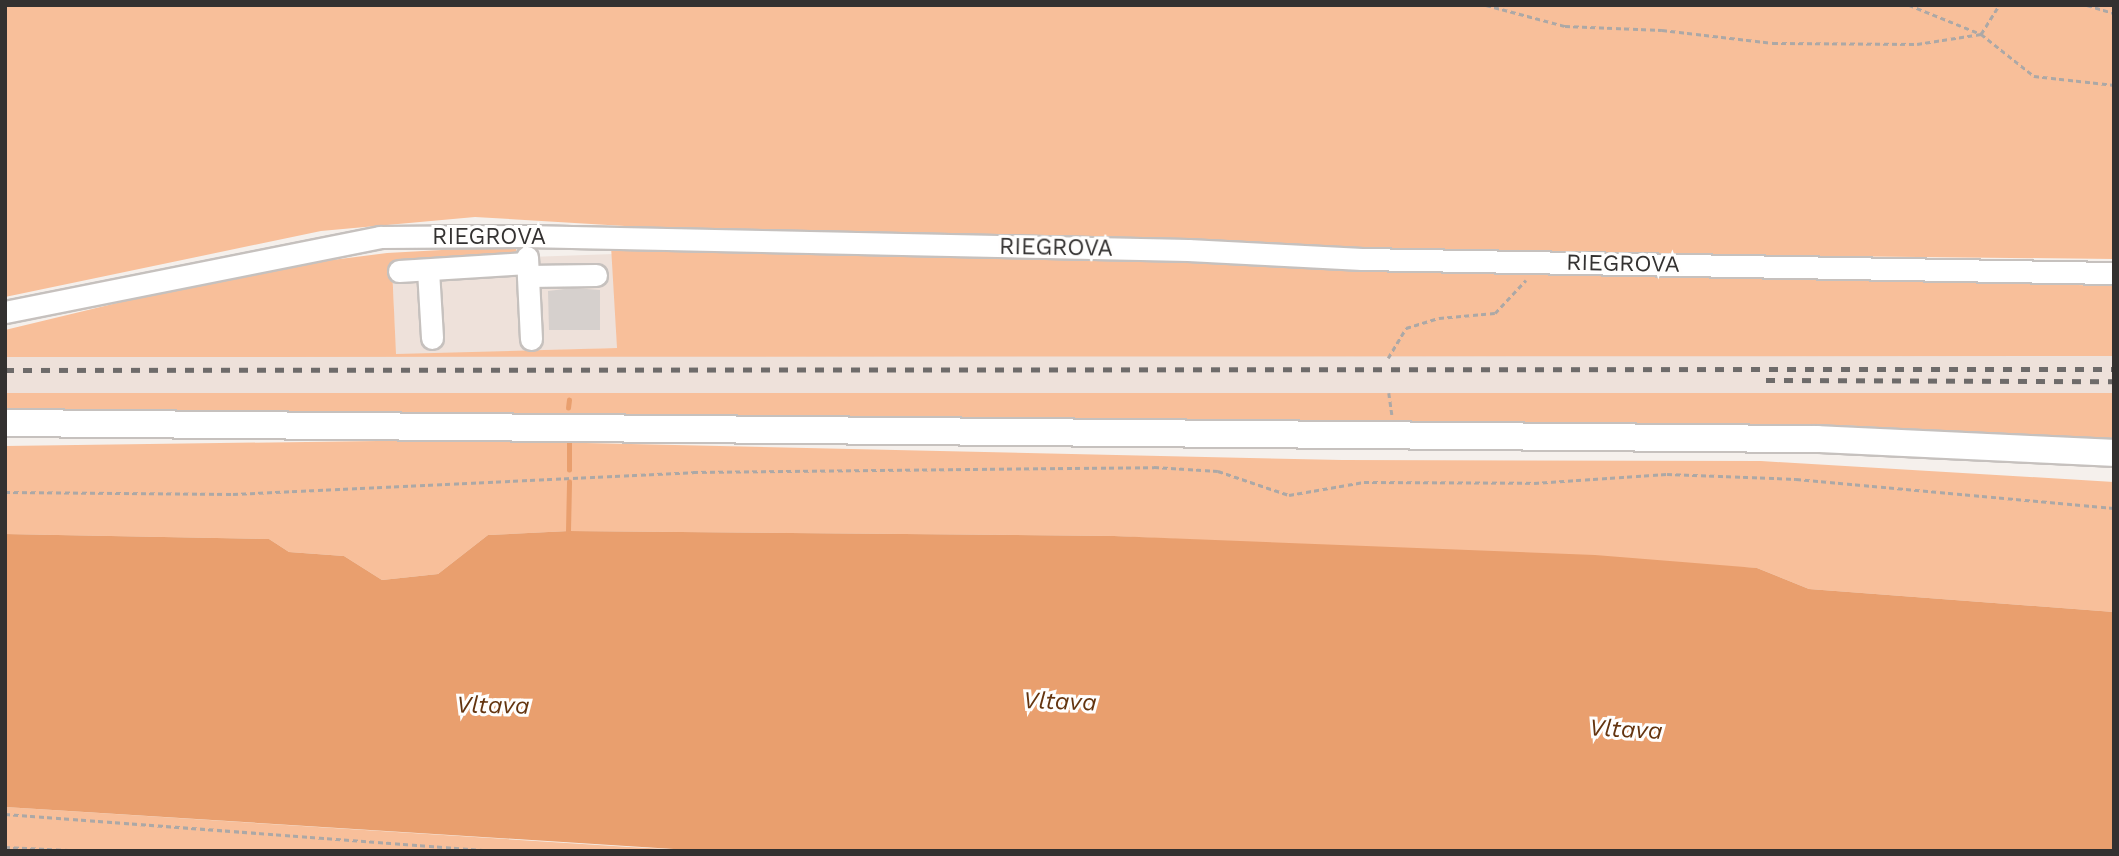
<!DOCTYPE html>
<html>
<head>
<meta charset="utf-8">
<style>
  body { margin:0 }
  #map { position:relative; width:2119px; height:856px; overflow:hidden; background:#f5f0ec; font-family:"Work Sans",sans-serif }
  div>[style] { position:absolute }
  .built>* { inset:0; background:#eee1da; transform-origin:0 0 }
  .green>* { inset:0; background:#f8bf9a }
  .water>* { inset:0; background:#e99f6e }
  .stream>* { height:4.5px; margin:-2.25px; padding:0 2.25px; transform-origin:2.25px; border-radius:2.25px; background:#e99f6e }
  .building>* { inset:0; background:#d6d0cd }
  .path>* { height:2.5px; margin-top:-1.25px; transform-origin:0; background:repeating-linear-gradient(90deg,#aca8a6 0 5px,transparent 0 8.5px) }
  .roads { filter:drop-shadow(2px 0 #c6c1be) drop-shadow(-2px 0 #c6c1be) drop-shadow(0 2px #c6c1be) drop-shadow(0 -2px #c6c1be) }
  .minor>* { height:21px; margin:-10.5px; padding:0 10.5px; transform-origin:10.5px; border-radius:10.5px; background:#fff }
  .major>* { height:26px; margin:-13px; padding:0 13px; transform-origin:13px; border-radius:13px; background:#fff }
  .rail>* { height:4.5px; margin-top:-2.25px; transform-origin:0; background:repeating-linear-gradient(90deg,#6e6b6a 0 9px,transparent 0 18px) }
  span { translate:-50% -50%; white-space:nowrap; text-align:center; line-height:1.15; -webkit-text-stroke:6px #fffefd; paint-order:stroke }
  .street-label { font-size:23px; color:#333130 }
  .water-label { font-size:24px; color:#64340f; font-style:italic }
  .frame { position:absolute; inset:0; border:7px solid #333130; pointer-events:none }
</style>
</head>
<body>
<div id="map">
  <div class="built">
    <i style="left:614px;top:254px;width:94px;height:222px;rotate:88deg"></i>
    <i style="left:2114px;top:356px;width:37px;height:2109px;rotate:90deg"></i>
  </div>
  <div class="green">
    <i style="clip-path:polygon(5px 5px,2114px 5px,2114px 259px,1552px 253px,658px 228px,475px 217px,321px 231px,5px 297px)"></i>
    <i style="clip-path:polygon(516px 246px,517px 258px,392px 266px,396px 354px,617px 348px,611px 246px,2114px 286px,2114px 356px,5px 357px,5px 330px,254px 270px,387px 253px)"></i>
    <i style="clip-path:polygon(5px 393px,2114px 393px,2114px 439px,1838px 425px,5px 410px)"></i>
    <i style="clip-path:polygon(448px 440px,1342px 460px,1761px 461px,2114px 482px,2114px 612px,1809px 589px,1757px 568px,1114px 536px,569px 531px,488px 535px,438px 574px,382px 580px,344px 556px,289px 552px,269px 539px,5px 534px,5px 446px)"></i>
    <i style="clip-path:polygon(5px 807px,629px 847px,705px 851px,5px 851px)"></i>
  </div>
  <div class="water">
    <i style="clip-path:polygon(569px 531px,1114px 536px,1595px 555px,1757px 568px,1809px 589px,2114px 612px,2114px 851px,705px 851px,5px 807px,5px 534px,269px 539px,289px 552px,344px 556px,382px 580px,438px 574px,488px 535px)"></i>
  </div>
  <div class="stream">
    <i style="left:568px;top:408px;width:8px;rotate:-83deg"></i>
    <i style="left:569px;top:470px;width:29px;rotate:-90deg"></i>
    <i style="left:568px;top:531px;width:49px;rotate:-88.8deg"></i>
  </div>
  <div class="building">
    <i style="clip-path:polygon(573px 288px,600px 290px,600px 330px,549px 330px,548px 291px)"></i>
  </div>
  <div class="path">
    <i style="left:1486px;top:5px;width:82px;rotate:14.9deg"></i>
    <i style="left:1565px;top:26px;width:97px;rotate:2.4deg"></i>
    <i style="left:1662px;top:30px;width:112px;rotate:6.7deg"></i>
    <i style="left:1773px;top:43px;width:144px;rotate:0.4deg"></i>
    <i style="left:1917px;top:44px;width:65px;rotate:-8.9deg"></i>
    <i style="left:1981px;top:34px;width:34px;rotate:-58deg"></i>
    <i style="left:1909px;top:5px;width:78px;rotate:21.9deg"></i>
    <i style="left:1981px;top:34px;width:68px;rotate:38.4deg"></i>
    <i style="left:2034px;top:76px;width:81px;rotate:6.4deg"></i>
    <i style="left:2087px;top:5px;width:28px;rotate:17deg"></i>
    <i style="left:1388px;top:358px;width:35px;rotate:-59deg"></i>
    <i style="left:1406px;top:328px;width:34px;rotate:-17deg"></i>
    <i style="left:1439px;top:318px;width:56px;rotate:-5.1deg"></i>
    <i style="left:1495px;top:313px;width:45px;rotate:-46.8deg"></i>
    <i style="left:1389px;top:393px;width:22px;rotate:82deg"></i>
    <i style="left:5px;top:492px;width:228px;rotate:0.5deg"></i>
    <i style="left:233px;top:494px;width:461px;rotate:-2.7deg"></i>
    <i style="left:693px;top:472px;width:461px;rotate:-0.6deg"></i>
    <i style="left:1154px;top:467px;width:64px;rotate:3.6deg"></i>
    <i style="left:1218px;top:471px;width:75px;rotate:18.7deg"></i>
    <i style="left:1289px;top:495px;width:76px;rotate:-9.8deg"></i>
    <i style="left:1364px;top:482px;width:170px;rotate:0.3deg"></i>
    <i style="left:1534px;top:483px;width:133px;rotate:-3.9deg"></i>
    <i style="left:1667px;top:474px;width:129px;rotate:2.2deg"></i>
    <i style="left:1796px;top:479px;width:319px;rotate:5.2deg"></i>
    <i style="left:5px;top:814px;width:496px;rotate:4.3deg"></i>
    <i style="left:5px;top:847px;width:85px;rotate:2.7deg"></i>
  </div>
  <div class="roads">
    <div class="minor">
      <i style="left:527px;top:257px;width:82px;rotate:87.2deg"></i>
      <i style="left:428px;top:270px;width:68px;rotate:86.6deg"></i>
      <i style="left:399px;top:271px;width:128px;rotate:-3.6deg"></i>
      <i style="left:528px;top:276px;width:68px;rotate:-0.8deg"></i>
      <i style="left:5px;top:312px;width:382px;rotate:-11.3deg"></i>
      <i style="left:380px;top:237px;width:144px;rotate:-0.4deg"></i>
      <i style="left:524px;top:236px;width:664px;rotate:1.21deg"></i>
      <i style="left:1188px;top:250px;width:174px;rotate:3deg"></i>
      <i style="left:1362px;top:259px;width:752px;rotate:1.07deg"></i>
    </div>
    <div class="major">
      <i style="left:5px;top:423px;width:1812px;rotate:0.51deg"></i>
      <i style="left:1817px;top:439px;width:297px;rotate:2.7deg"></i>
    </div>
  </div>
  <div class="rail">
    <i style="left:5px;top:370px;width:2109px;rotate:-0.03deg"></i>
    <i style="left:1766px;top:380px;width:348px;rotate:0.2deg"></i>
  </div>
  <div class="street-label">
    <span style="left:489px;top:237px">RIEGROVA</span>
    <span style="left:1056px;top:248px;rotate:1deg">RIEGROVA</span>
    <span style="left:1623px;top:264px;rotate:1deg">RIEGROVA</span>
  </div>
  <div class="water-label">
    <span style="left:1060px;top:702px;rotate:2deg">Vltava</span>
    <span style="left:493px;top:706px;rotate:1deg">Vltava</span>
    <span style="left:1626px;top:730px;rotate:3deg">Vltava</span>
  </div>
  <div class="frame"></div>
</div>
</body>
</html>
